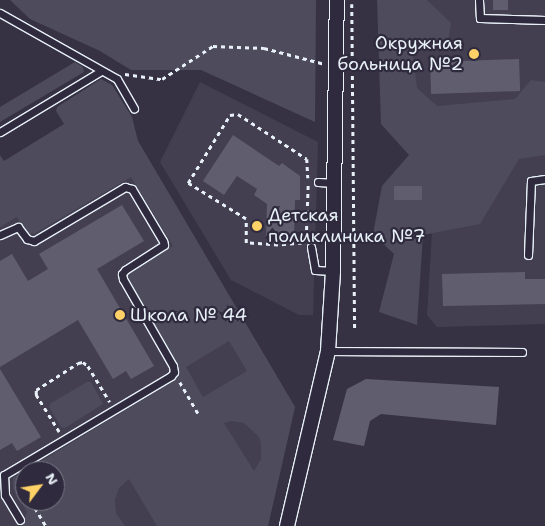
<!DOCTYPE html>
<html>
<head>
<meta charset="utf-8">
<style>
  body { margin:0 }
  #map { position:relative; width:545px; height:526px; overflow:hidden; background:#363244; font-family:"Shantell Sans",sans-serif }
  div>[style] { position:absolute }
  .built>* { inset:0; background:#433f51 }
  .green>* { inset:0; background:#4d4b5c }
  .building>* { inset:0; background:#605e6e; transform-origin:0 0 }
  .path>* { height:2.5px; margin-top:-1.25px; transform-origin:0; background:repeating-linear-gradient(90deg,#e8f1f8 0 4px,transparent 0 8px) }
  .roads { filter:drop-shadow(1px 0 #e8f1f8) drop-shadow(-1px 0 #e8f1f8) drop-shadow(0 1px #e8f1f8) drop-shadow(0 -1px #e8f1f8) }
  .lane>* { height:7px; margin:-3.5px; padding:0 3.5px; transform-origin:3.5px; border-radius:3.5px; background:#2f2a3d }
  .street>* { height:14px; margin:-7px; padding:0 7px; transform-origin:7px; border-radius:7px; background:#2f2a3d }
  .dots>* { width:14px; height:14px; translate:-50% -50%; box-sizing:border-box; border:2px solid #2f2a3d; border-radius:50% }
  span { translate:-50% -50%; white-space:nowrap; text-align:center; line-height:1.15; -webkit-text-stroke:4.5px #2f2a3d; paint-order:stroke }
  .poi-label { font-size:18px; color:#e8f1f8 }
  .right { translate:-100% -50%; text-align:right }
  .left { translate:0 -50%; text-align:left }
  .north { position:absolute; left:15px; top:461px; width:50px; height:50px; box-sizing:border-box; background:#2f2a3d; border:1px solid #797a88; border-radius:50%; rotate:59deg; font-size:14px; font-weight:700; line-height:20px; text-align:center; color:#e8f1f8 }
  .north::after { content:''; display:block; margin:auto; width:18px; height:22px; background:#ffd166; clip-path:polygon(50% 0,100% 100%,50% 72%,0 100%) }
</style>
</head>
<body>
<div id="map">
  <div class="built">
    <i style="clip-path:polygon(395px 0,545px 0,545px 324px,437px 327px,427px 315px,437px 150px,409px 109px)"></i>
    <i style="clip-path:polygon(200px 82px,318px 142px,313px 315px,299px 315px,231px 280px,160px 162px)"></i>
    <i style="clip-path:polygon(evenodd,138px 141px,295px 407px,268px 526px,0 526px,0 223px,138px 141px,25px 471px,55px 471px,55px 501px,25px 501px,25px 471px)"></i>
  </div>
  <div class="green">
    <i style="clip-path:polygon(10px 0,316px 0,315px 122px,201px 70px,131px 70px,100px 51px,30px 19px)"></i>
    <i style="clip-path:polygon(377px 0,427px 0,451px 23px,448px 42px,412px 50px,417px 88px,437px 106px,515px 99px,531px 80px,545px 82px,545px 155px,519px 159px,480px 224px,423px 235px,417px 325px,379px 312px,394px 254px,373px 234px,382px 186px,409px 155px,381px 124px)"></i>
    <i style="clip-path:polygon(75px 62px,83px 67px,84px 72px,0 122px,0 107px)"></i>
    <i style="clip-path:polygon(evenodd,101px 79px,112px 85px,132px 117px,138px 141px,295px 407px,268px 526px,157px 526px,129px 479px,119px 488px,115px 500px,116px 513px,125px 526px,22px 526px,27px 512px,13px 488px,13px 478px,174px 381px,177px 366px,127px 280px,128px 273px,173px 246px,131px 177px,34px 234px,27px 233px,17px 217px,0 227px,0 155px,4px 161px,64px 124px,56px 111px,57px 107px,101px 79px,229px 341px,247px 371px,203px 397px,186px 367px,229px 341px,101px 79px,231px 421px,244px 423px,259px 437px,261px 444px,261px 459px,254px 471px,224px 423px,231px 421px,101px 79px,25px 471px,55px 471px,55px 501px,25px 501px,25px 471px)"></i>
    <i style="clip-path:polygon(87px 382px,91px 382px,103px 404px,65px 428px,61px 427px,49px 407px,51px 403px)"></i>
  </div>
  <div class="building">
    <i style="left:508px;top:0;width:10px;height:15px;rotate:90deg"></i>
    <i style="left:519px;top:59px;width:32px;height:89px;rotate:88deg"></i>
    <i style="clip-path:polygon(233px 135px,279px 166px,282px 163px,300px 176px,300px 200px,295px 200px,294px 239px,266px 238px,267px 204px,254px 195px,257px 189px,237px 176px,224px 195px,203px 181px)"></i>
    <i style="left:394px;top:186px;width:28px;height:14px"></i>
    <i style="clip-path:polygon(122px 205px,144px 241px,97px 269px,154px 366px,131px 379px,126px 371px,113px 379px,78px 320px,0 367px,0 261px,12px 254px,28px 281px,48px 269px,39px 254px)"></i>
    <i style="clip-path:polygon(525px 272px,525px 279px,545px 279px,545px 304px,443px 306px,442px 274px)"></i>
    <i style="clip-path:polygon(0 369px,41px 437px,17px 451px,12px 443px,0 450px)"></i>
    <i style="clip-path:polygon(366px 379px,499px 387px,496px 425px,381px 414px,370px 421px,364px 446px,333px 440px,347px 389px)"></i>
  </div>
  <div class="path">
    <i style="left:352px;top:4px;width:326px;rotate:89.5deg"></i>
    <i style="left:125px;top:74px;width:37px;rotate:8deg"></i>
    <i style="left:162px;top:79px;width:61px;rotate:-32.9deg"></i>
    <i style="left:213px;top:46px;width:51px;rotate:2.2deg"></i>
    <i style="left:264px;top:48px;width:63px;rotate:14.7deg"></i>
    <i style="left:306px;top:238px;width:54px;rotate:-87.9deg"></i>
    <i style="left:302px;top:243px;width:24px;rotate:175deg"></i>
    <i style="left:278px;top:245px;width:32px;rotate:-176deg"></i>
    <i style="left:246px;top:243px;width:24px;rotate:-90deg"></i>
    <i style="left:246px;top:219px;width:68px;rotate:-148.2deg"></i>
    <i style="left:188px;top:183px;width:80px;rotate:-58.3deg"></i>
    <i style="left:230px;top:115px;width:8px;rotate:-7deg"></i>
    <i style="left:238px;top:114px;width:82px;rotate:33.1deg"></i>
    <i style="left:307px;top:159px;width:19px;rotate:87deg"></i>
    <i style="left:180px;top:382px;width:38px;rotate:60deg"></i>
    <i style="left:59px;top:432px;width:44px;rotate:-121.9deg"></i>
    <i style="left:36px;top:395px;width:5px;rotate:-90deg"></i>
    <i style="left:36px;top:390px;width:50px;rotate:-32.7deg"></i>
    <i style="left:78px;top:363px;width:5px;rotate:-11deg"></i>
    <i style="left:83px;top:362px;width:6px;rotate:39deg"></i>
    <i style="left:88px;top:366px;width:42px;rotate:58.6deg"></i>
    <i style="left:18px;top:478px;width:14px;rotate:60deg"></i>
    <i style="left:31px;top:501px;width:29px;rotate:59deg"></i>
  </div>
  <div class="roads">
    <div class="lane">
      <i style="left:479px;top:0;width:18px;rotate:87deg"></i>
      <i style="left:480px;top:18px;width:65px;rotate:1.8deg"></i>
      <i style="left:0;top:13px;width:134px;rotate:29.4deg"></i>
      <i style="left:117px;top:79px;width:34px;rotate:60deg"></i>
      <i style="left:0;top:132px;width:118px;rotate:-31.1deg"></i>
      <i style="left:318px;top:182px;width:17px;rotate:3deg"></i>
      <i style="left:0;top:235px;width:20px;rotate:-24deg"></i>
      <i style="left:18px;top:227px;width:15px;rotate:53deg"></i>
      <i style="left:27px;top:239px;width:7px;rotate:16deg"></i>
      <i style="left:34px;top:241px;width:106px;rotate:-30.7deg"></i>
      <i style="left:125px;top:187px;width:7px;rotate:16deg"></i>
      <i style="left:132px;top:189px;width:61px;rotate:59.2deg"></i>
      <i style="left:163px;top:241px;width:4px;rotate:76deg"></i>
      <i style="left:164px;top:245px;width:46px;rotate:147.3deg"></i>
      <i style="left:125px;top:270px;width:5px;rotate:127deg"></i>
      <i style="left:122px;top:274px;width:5px;rotate:79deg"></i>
      <i style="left:123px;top:279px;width:100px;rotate:60.1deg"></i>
      <i style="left:173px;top:366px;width:6px;rotate:81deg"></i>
      <i style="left:174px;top:372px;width:5px;rotate:127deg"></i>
      <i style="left:171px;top:376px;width:194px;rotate:149.3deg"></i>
      <i style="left:4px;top:475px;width:20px;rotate:87deg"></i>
      <i style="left:5px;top:495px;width:29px;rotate:59deg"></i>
      <i style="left:311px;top:247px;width:23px;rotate:80deg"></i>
      <i style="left:315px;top:270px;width:18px;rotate:3deg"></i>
      <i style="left:528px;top:255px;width:74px;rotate:-87.7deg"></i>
      <i style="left:531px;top:181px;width:14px;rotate:-8deg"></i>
      <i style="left:328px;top:351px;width:194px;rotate:0.3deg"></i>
    </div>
    <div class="street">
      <i style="left:287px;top:526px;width:180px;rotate:-76.8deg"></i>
      <i style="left:328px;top:351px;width:80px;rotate:-86.4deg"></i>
      <i style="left:333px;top:271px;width:271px;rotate:-89.2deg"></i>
    </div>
  </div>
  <div class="dots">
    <i style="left:474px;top:54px;background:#ffd166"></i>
    <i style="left:257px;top:226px;background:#ffd166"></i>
    <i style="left:120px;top:315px;background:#ffd166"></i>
  </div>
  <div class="poi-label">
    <span class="right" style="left:463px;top:54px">Окружная<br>больница №2</span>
    <span class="left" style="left:268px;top:226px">Детская<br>поликлиника №7</span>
    <span class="left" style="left:130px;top:315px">Школа № 44</span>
  </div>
  <div class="north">N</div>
</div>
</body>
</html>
